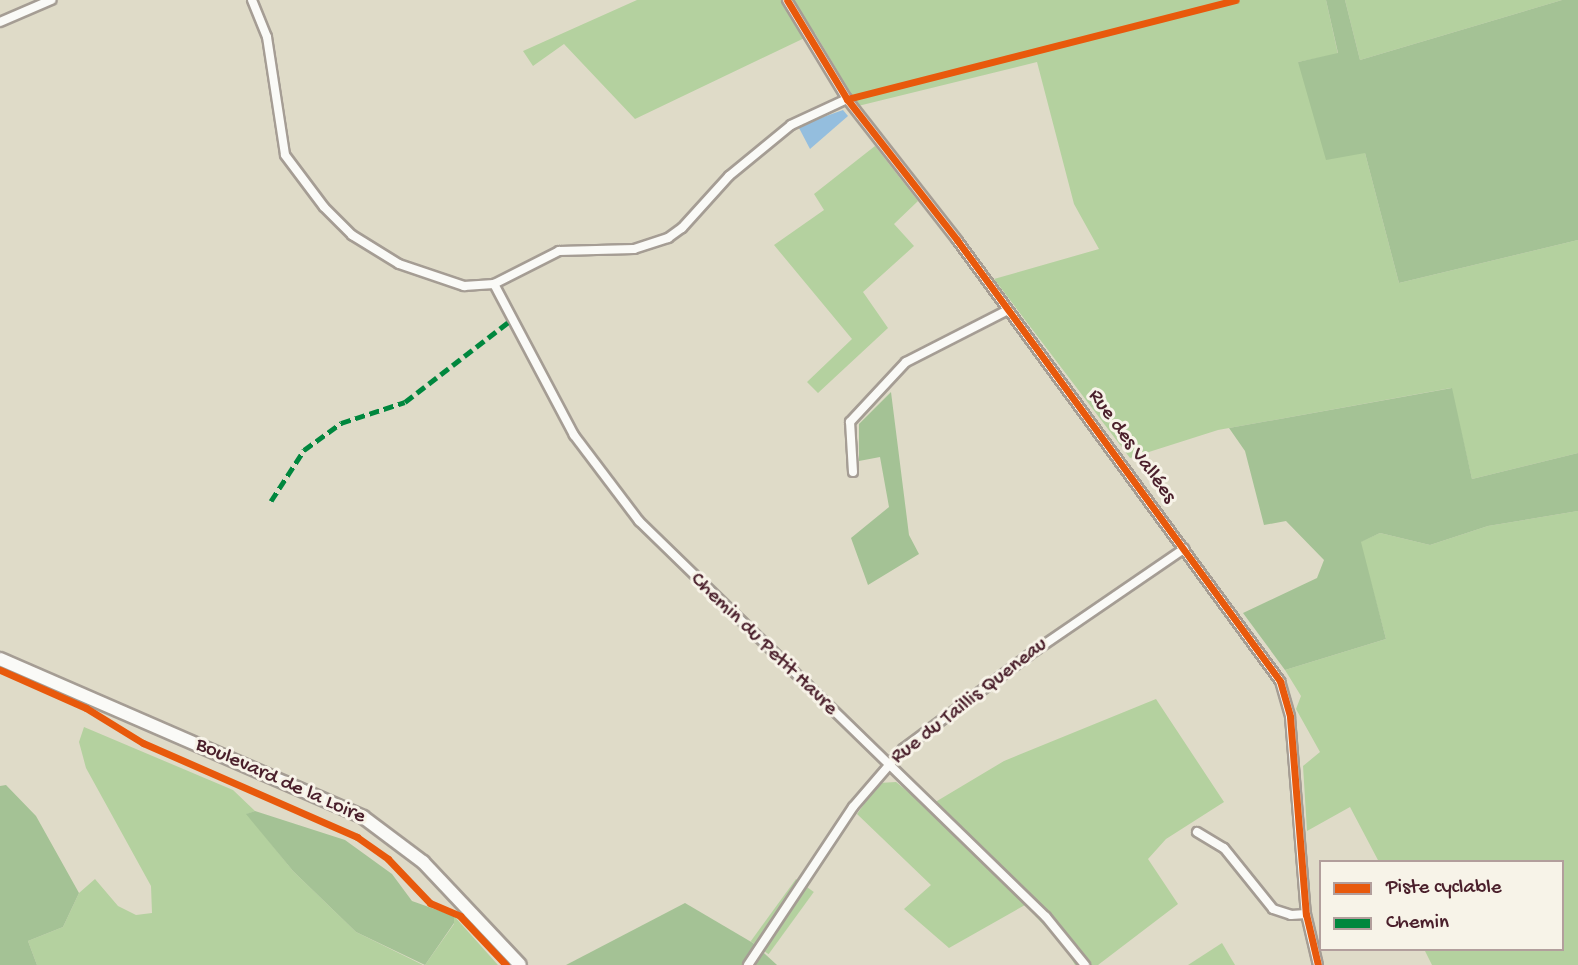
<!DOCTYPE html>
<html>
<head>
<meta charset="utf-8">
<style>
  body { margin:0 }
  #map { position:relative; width:1578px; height:965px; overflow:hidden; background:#dfdbc8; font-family:"Gochi Hand",sans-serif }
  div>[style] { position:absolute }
  .green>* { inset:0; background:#b4d19f; transform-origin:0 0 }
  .forest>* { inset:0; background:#a4c295 }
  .water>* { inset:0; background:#94bede }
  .roads { filter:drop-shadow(2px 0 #a59d94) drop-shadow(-2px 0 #a59d94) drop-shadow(0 2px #a59d94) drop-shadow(0 -2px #a59d94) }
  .street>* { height:8px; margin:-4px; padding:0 4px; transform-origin:4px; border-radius:4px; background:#fafaf7 }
  .secondary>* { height:12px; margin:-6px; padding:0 6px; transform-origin:6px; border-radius:6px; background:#fafaf7 }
  .quiet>* { height:5px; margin-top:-2.5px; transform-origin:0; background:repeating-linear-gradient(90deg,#00873e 0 10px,transparent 0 15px) }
  .cycleway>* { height:7px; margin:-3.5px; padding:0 3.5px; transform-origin:3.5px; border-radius:3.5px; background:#e8590c }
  span { translate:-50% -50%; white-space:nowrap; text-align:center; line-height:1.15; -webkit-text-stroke:6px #f7f3e8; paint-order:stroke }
  .street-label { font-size:21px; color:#4a1f2b }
  .legend { position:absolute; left:1319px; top:860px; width:245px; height:91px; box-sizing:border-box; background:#f7f3e8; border:2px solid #b29e9c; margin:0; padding:9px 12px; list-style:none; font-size:21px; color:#4a1f2b }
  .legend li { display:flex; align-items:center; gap:14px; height:35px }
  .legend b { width:35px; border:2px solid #b29e9c }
</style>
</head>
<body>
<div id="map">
  <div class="green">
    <i style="clip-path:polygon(637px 0,1326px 0,1338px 54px,1298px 62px,1365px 153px,1399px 283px,1578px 240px,1578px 453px,1472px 479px,1451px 388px,1218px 430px,1130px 458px,994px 279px,1099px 249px,1074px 204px,1037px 62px,858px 106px,815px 33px,635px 119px,564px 44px,533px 66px,523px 51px)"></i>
    <i style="clip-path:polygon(1345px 0,1562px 0,1360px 60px)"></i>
    <i style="clip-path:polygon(875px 146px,918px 201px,894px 224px,914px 246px,863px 292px,888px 328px,818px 393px,807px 382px,852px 339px,774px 245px,824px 210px,814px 194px)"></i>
    <i style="clip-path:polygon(1578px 511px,1578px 965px,1432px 965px,1424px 949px,1562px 949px,1562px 862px,1379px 862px,1350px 807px,1307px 831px,1303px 766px,1320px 752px,1296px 709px,1301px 696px,1285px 670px,1386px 639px,1360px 542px,1380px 533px,1430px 545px,1488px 526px)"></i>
    <i style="clip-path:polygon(1156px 699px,1224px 802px,1166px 839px,1148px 859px,1178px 904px,1098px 965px,1075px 965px,1066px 949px,1025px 905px,949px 948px,904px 909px,931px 885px,857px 814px,879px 783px,896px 782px,927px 807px,1004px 761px)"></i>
    <i style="clip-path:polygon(84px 727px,233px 790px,255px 811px,247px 814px,293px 871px,356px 932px,423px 965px,37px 965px,28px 941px,63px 927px,79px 893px,95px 879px,118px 906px,136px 915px,152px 913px,151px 886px,86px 768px,79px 742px)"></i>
    <i style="left:796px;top:879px;width:22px;height:77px;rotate:36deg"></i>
    <i style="clip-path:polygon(454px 916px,498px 965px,425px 965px,454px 924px)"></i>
    <i style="clip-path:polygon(1222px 943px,1235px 965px,1188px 965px)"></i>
  </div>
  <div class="forest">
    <i style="clip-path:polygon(1326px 0,1345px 0,1360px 60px,1562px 0,1578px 0,1578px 240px,1399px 283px,1365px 153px,1326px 160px,1298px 62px,1338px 53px)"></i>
    <i style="clip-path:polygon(1452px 388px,1472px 479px,1578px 453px,1578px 511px,1488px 526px,1430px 545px,1380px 533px,1361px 542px,1386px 639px,1285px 670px,1243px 613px,1317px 578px,1324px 560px,1286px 521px,1264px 525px,1245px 451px,1229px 428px)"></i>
    <i style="clip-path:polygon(891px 392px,909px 535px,919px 554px,868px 585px,851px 538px,889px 507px,880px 457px,859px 461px,859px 424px)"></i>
    <i style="clip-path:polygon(6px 785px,36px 816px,79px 893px,63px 927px,28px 941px,37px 965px,0 965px,0 786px)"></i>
    <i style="clip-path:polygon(255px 811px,345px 840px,392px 874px,412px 901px,454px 916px,454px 923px,425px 965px,356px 932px,293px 871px,246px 814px)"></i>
    <i style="clip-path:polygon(685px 903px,753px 943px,777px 965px,566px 965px)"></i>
  </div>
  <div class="water">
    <i style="clip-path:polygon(843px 110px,848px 116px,810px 149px,798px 126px)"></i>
  </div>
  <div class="roads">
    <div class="street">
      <i style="left:252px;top:0;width:40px;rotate:68deg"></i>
      <i style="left:267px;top:37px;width:119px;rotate:81.3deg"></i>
      <i style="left:285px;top:155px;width:65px;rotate:53.1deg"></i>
      <i style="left:324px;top:207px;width:40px;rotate:45deg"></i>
      <i style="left:352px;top:235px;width:55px;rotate:31.7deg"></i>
      <i style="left:399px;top:264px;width:69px;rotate:18.7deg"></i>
      <i style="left:464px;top:286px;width:30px;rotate:-4deg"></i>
      <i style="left:494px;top:284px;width:73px;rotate:-26.9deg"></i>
      <i style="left:559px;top:251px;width:75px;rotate:-1.5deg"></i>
      <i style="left:634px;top:249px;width:36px;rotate:-18deg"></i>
      <i style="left:668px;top:238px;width:17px;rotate:-36deg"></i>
      <i style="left:682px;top:228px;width:70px;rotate:-47.9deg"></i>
      <i style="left:729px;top:176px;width:80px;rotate:-39.4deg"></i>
      <i style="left:791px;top:125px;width:62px;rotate:-24.9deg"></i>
      <i style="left:787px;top:0;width:116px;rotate:58.8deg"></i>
      <i style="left:847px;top:99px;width:179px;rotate:52deg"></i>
      <i style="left:957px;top:240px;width:547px;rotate:53.78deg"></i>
      <i style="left:1280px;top:681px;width:37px;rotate:74deg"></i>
      <i style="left:1290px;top:717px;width:198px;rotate:85.4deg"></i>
      <i style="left:1306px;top:914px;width:52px;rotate:76.8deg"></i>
      <i style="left:0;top:22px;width:56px;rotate:-23.3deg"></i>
      <i style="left:494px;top:284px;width:171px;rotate:62.1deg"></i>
      <i style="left:574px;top:435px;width:108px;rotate:52.9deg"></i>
      <i style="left:639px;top:521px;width:568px;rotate:44.22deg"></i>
      <i style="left:1046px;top:917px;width:62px;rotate:50.9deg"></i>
      <i style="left:853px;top:472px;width:50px;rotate:-93.4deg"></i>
      <i style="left:850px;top:422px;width:82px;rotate:-47deg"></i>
      <i style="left:906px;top:362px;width:114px;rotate:-27deg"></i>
      <i style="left:1197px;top:832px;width:31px;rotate:31deg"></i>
      <i style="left:1224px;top:848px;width:78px;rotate:51.2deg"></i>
      <i style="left:1273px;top:909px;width:19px;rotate:18deg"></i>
      <i style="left:1291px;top:915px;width:15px;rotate:-4deg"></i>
      <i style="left:748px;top:965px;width:190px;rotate:-56.4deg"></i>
      <i style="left:853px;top:807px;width:77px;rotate:-49.2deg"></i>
      <i style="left:903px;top:749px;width:157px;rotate:-36.7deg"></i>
      <i style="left:1029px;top:655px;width:188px;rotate:-34.4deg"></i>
    </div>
    <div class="secondary">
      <i style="left:0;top:659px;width:396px;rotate:23.5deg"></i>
      <i style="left:363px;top:817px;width:75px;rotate:36.9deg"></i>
      <i style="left:423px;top:862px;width:141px;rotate:46.7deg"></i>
    </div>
  </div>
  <div class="quiet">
    <i style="left:271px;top:501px;width:61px;rotate:-57.1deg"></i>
    <i style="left:304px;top:450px;width:46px;rotate:-36.1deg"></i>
    <i style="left:341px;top:423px;width:67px;rotate:-18.2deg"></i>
    <i style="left:405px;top:402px;width:134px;rotate:-37.7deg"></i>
  </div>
  <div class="cycleway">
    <i style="left:787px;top:0;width:116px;rotate:58.8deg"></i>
    <i style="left:847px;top:99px;width:179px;rotate:52deg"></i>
    <i style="left:957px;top:240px;width:547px;rotate:53.78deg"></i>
    <i style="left:1280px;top:681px;width:37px;rotate:74deg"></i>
    <i style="left:1290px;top:717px;width:198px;rotate:85.4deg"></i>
    <i style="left:1306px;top:914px;width:52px;rotate:76.8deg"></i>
    <i style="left:847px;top:99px;width:401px;rotate:-14.3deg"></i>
    <i style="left:0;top:670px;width:94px;rotate:23.8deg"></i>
    <i style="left:86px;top:708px;width:67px;rotate:31.6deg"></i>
    <i style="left:143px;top:743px;width:234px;rotate:23.7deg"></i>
    <i style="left:357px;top:837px;width:38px;rotate:35deg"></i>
    <i style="left:388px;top:859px;width:61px;rotate:46.3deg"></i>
    <i style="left:430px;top:903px;width:33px;rotate:23deg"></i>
    <i style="left:460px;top:916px;width:67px;rotate:46.8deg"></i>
  </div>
  <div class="street-label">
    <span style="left:1131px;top:447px;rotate:54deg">Rue des Vallées</span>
    <span style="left:763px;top:645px;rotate:44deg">Chemin du Petit Havre</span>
    <span style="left:970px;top:702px;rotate:-38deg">Rue du Taillis Queneau</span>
    <span style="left:280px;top:782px;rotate:24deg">Boulevard de la Loire</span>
  </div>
  <ul class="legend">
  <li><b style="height:9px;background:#e8590c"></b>Piste cyclable</li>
  <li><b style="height:9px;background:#00873e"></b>Chemin</li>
  </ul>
</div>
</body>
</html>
